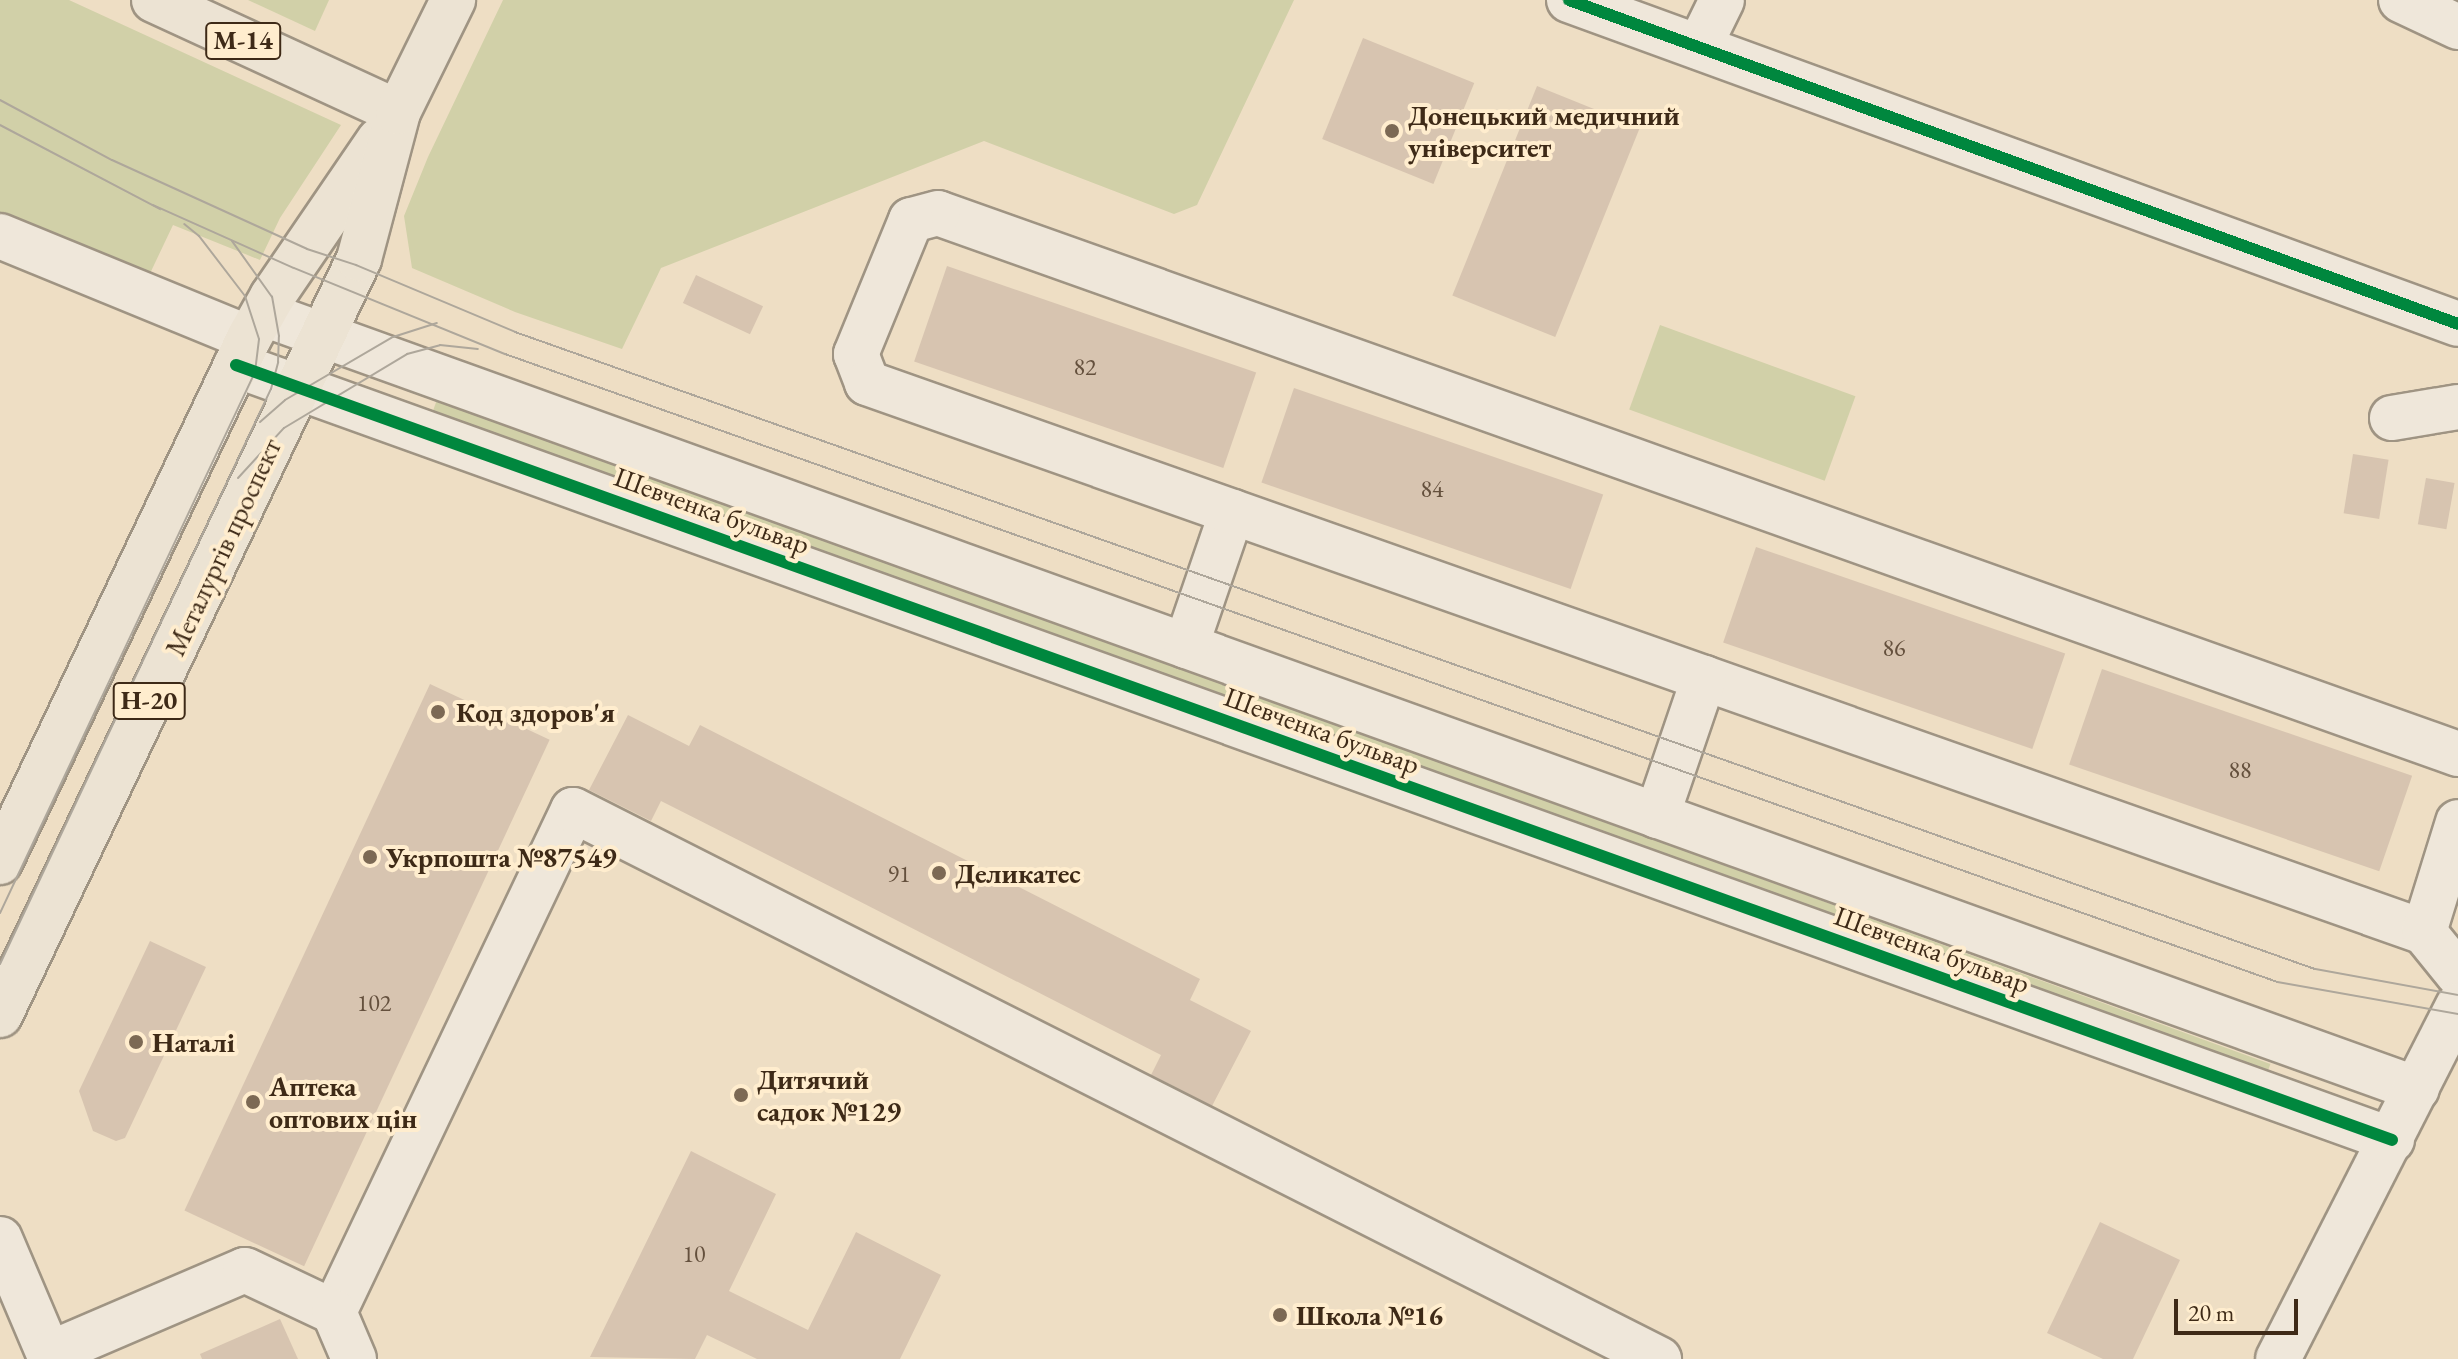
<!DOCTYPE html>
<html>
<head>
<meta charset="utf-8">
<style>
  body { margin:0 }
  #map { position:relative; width:2458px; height:1359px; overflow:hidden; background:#eedec4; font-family:"EB Garamond",serif }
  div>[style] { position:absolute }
  .green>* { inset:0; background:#d1d0a8; transform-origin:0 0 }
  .building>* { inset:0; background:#d7c4b0; transform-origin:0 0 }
  .roads { filter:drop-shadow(2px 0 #9f9483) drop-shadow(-2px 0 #9f9483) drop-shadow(0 2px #9f9483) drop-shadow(0 -2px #9f9483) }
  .minor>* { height:44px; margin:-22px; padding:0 22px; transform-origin:22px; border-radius:22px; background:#efe7da }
  .major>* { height:44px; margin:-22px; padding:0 22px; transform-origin:22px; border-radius:22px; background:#ece3d3 }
  .highway>* { height:44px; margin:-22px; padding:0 22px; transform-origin:22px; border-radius:22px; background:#ece3d3 }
  .tram>* { height:2px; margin:-1px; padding:0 1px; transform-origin:1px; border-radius:1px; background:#aea79b }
  .cycleway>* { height:12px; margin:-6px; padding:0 6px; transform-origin:6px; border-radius:6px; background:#00873e }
  .dots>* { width:22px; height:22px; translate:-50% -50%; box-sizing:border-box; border:4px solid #ffedce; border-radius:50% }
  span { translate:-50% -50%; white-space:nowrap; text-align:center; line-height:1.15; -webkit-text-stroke:8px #ffedce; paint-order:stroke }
  .number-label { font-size:24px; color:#64503d }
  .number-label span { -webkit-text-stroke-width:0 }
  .shield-label span { padding:2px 6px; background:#ffedce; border:2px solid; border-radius:6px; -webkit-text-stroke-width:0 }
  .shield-label { font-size:26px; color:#3e2a17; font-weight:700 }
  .poi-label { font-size:28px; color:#3e2a17; font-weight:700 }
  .left { translate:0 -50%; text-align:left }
  .street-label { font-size:28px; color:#3e2a17 }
  .scale { position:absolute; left:2174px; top:1299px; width:124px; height:36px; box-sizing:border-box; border:4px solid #3e2a17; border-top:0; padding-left:10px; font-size:24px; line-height:28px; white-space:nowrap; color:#3e2a17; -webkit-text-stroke:6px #ffedce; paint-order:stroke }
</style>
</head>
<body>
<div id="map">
  <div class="green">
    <i style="clip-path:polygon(0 0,69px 0,341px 125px,280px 218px,260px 260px,173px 225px,145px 284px,0 223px)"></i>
    <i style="clip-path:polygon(248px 0,329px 0,315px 31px)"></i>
    <i style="clip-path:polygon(503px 0,1294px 0,1197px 205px,1174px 214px,984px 141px,661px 268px,622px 349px,515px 312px,412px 268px,404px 216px,428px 157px)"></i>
    <i style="left:1660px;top:325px;width:208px;height:90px;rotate:20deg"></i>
    <i style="left:438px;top:397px;width:1950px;height:19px;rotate:20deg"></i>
  </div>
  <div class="building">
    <i style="left:1363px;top:38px;width:120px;height:109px;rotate:22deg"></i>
    <i style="left:1537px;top:86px;width:111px;height:226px;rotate:22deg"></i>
    <i style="left:947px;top:266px;width:327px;height:101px;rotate:19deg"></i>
    <i style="left:696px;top:275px;width:74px;height:31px;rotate:25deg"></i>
    <i style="left:1294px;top:388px;width:327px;height:100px;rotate:19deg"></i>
    <i style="left:2353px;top:454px;width:36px;height:60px;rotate:9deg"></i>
    <i style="left:2426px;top:478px;width:29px;height:47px;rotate:10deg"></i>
    <i style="left:1756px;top:547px;width:327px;height:101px;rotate:19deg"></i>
    <i style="left:2102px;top:669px;width:328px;height:101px;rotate:19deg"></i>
    <i style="left:430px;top:684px;width:132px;height:581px;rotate:25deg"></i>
    <i style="clip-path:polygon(628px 715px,689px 746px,700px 725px,1200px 979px,1190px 1000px,1251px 1031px,1212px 1106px,1151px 1075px,1161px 1055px,849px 896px,661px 801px,651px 821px,589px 790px)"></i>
    <i style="clip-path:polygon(150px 941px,206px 967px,125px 1138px,116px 1141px,93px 1131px,79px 1091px)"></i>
    <i style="clip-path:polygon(691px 1151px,776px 1194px,729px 1291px,808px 1330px,856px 1232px,941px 1275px,900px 1359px,757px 1359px,707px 1335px,695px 1359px,590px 1357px)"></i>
    <i style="clip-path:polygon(2100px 1222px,2180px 1260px,2133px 1359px,2103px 1359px,2047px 1333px)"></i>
    <i style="clip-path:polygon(280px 1319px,298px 1359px,202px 1359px,200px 1354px)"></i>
  </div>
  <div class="roads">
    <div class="minor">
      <i style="left:1569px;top:0;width:946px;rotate:20.02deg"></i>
      <i style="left:2401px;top:0;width:63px;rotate:25.3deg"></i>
      <i style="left:1699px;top:47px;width:52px;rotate:-63.9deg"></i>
      <i style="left:0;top:236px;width:269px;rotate:22.3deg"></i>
      <i style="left:264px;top:314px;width:2288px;rotate:19.8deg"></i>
      <i style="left:236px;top:365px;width:2291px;rotate:19.77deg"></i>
      <i style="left:2392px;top:418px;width:67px;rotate:-9.5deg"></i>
      <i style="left:1186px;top:646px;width:142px;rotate:-71.1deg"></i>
      <i style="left:2458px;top:754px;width:1613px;rotate:-160.41deg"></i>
      <i style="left:938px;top:213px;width:28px;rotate:165deg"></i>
      <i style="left:911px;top:220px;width:145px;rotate:112.3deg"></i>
      <i style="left:856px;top:354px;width:31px;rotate:69deg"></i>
      <i style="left:867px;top:383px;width:1651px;rotate:19.42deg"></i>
      <i style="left:2424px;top:932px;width:54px;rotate:51deg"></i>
      <i style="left:1657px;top:816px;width:146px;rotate:-71.2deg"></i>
      <i style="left:2424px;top:932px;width:115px;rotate:-72.8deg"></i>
      <i style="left:0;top:1239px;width:130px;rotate:67deg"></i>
      <i style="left:334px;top:1312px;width:556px;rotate:-64.54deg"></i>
      <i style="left:573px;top:810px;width:1217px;rotate:26.82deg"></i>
      <i style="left:49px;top:1354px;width:213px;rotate:-23.2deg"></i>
      <i style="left:245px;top:1270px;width:98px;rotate:25.3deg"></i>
      <i style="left:334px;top:1312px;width:51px;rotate:66.9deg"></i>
      <i style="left:2278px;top:1359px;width:397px;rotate:-63deg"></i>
    </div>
    <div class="major">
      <i style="left:0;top:862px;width:580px;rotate:-64.58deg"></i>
      <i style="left:249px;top:338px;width:47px;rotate:-60.7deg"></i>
      <i style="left:272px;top:297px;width:190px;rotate:-55.7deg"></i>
      <i style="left:0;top:1015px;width:837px;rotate:-64.6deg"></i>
      <i style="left:359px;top:259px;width:152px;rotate:-75.1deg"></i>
    </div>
    <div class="highway">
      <i style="left:154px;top:0;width:268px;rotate:24.7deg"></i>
      <i style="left:398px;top:112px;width:125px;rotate:-63.8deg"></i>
    </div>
  </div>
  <div class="tram">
    <i style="left:0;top:100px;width:127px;rotate:28.2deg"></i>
    <i style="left:112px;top:160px;width:214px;rotate:24.5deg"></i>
    <i style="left:307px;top:249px;width:52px;rotate:18.1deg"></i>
    <i style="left:356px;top:265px;width:173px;rotate:22.8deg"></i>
    <i style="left:515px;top:332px;width:1909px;rotate:19.49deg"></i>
    <i style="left:2315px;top:969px;width:145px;rotate:10.3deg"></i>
    <i style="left:0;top:125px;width:181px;rotate:27.7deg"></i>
    <i style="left:153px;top:205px;width:154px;rotate:24.1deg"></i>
    <i style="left:294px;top:268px;width:228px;rotate:22.2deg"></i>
    <i style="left:505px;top:354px;width:1880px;rotate:19.51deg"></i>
    <i style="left:2277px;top:982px;width:184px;rotate:10deg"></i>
    <i style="left:260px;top:422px;width:33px;rotate:-41deg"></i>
    <i style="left:285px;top:400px;width:125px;rotate:-30.3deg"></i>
    <i style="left:393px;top:337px;width:46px;rotate:-17.7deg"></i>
    <i style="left:238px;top:478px;width:68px;rotate:-47.4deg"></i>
    <i style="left:284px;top:428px;width:144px;rotate:-31deg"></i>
    <i style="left:407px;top:354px;width:34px;rotate:-15deg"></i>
    <i style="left:440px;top:345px;width:38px;rotate:6deg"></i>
    <i style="left:0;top:913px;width:598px;rotate:-64.76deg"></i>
    <i style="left:255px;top:372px;width:33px;rotate:-83deg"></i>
    <i style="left:259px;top:339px;width:45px;rotate:-108deg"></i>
    <i style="left:245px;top:296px;width:76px;rotate:-127.5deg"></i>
    <i style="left:199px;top:236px;width:19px;rotate:-141deg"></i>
    <i style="left:0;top:964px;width:636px;rotate:-64.77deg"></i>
    <i style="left:271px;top:389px;width:28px;rotate:-75deg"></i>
    <i style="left:278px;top:362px;width:26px;rotate:-88deg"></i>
    <i style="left:279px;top:336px;width:40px;rotate:-100deg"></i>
    <i style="left:272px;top:297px;width:69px;rotate:-125.5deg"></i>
  </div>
  <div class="cycleway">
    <i style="left:1569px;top:0;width:946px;rotate:20.02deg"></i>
    <i style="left:236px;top:365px;width:2291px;rotate:19.77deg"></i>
  </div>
  <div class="dots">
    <i style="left:1392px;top:131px;background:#7c6954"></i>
    <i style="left:438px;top:712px;background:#7c6954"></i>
    <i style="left:370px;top:857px;background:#7c6954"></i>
    <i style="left:939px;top:873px;background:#7c6954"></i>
    <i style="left:136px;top:1042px;background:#7c6954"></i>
    <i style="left:741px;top:1095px;background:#7c6954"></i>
    <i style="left:253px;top:1102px;background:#7c6954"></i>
    <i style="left:1280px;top:1315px;background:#7c6954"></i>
  </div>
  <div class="number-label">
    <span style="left:1085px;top:367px">82</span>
    <span style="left:1432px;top:489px">84</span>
    <span style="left:1894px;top:648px">86</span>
    <span style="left:2240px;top:770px">88</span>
    <span style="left:899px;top:874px">91</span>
    <span style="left:374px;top:1003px">102</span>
    <span style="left:694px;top:1254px">10</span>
  </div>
  <div class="shield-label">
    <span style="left:243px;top:41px">М-14</span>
    <span style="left:149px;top:701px">Н-20</span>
  </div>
  <div class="poi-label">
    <span class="left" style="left:1408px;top:131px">Донецький медичний<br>університет</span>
    <span class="left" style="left:456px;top:712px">Код здоров'я</span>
    <span class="left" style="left:386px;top:857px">Укрпошта №87549</span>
    <span class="left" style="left:955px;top:873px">Деликатес</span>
    <span class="left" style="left:152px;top:1042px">Наталі</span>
    <span class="left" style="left:757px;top:1095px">Дитячий<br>садок №129</span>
    <span class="left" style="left:269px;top:1102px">Аптека<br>оптових цін</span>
    <span class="left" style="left:1296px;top:1315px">Школа №16</span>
  </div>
  <div class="street-label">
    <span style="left:712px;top:510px;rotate:20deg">Шевченка бульвар</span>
    <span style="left:223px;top:547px;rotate:-65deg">Металургів проспект</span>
    <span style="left:1322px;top:730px;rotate:20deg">Шевченка бульвар</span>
    <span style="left:1932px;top:949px;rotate:20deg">Шевченка бульвар</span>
  </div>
  <div class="scale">20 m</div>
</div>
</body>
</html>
